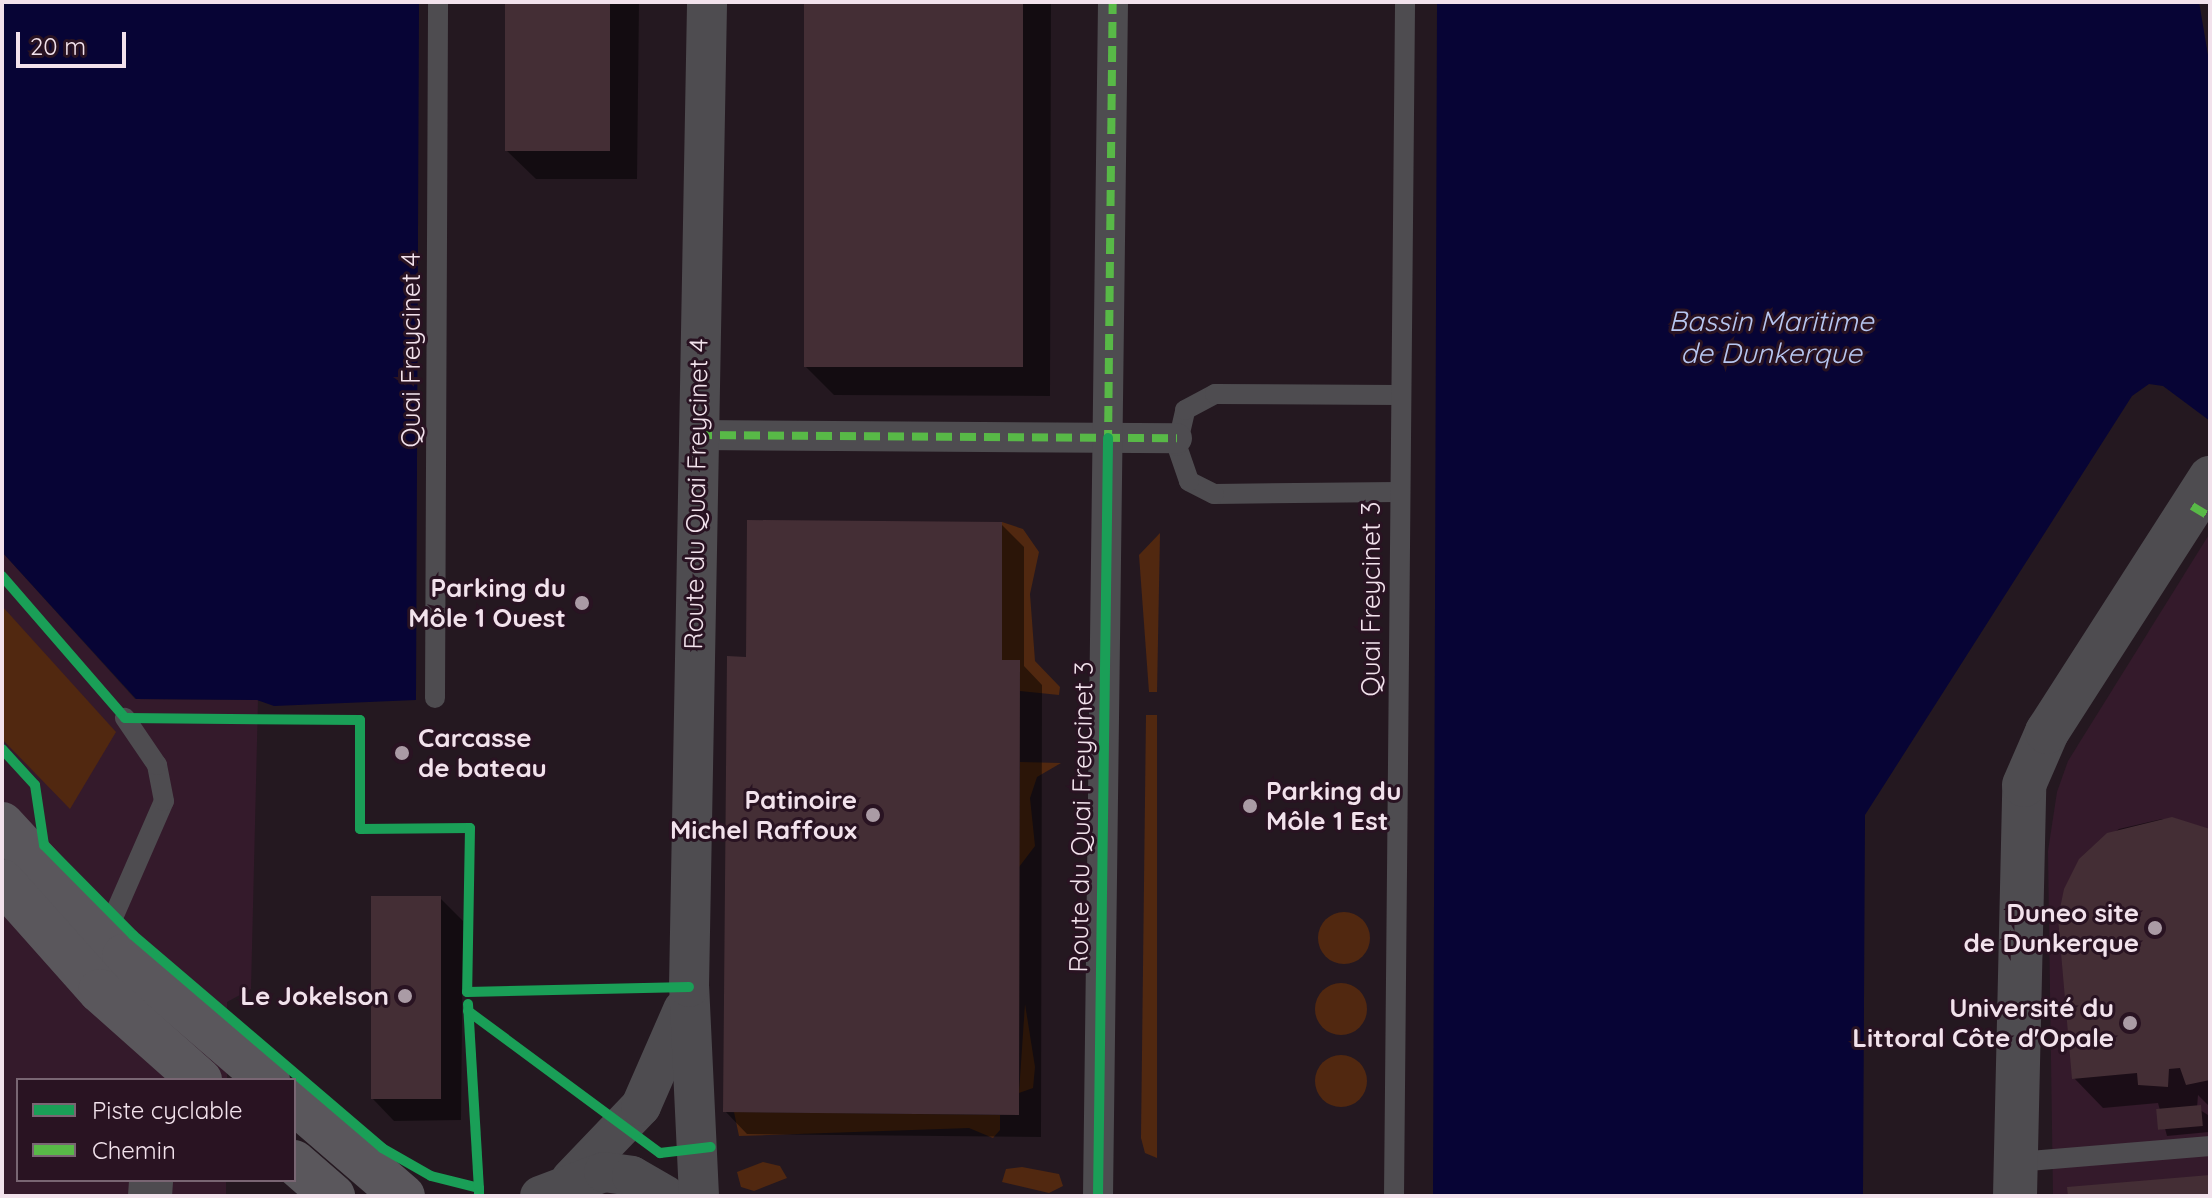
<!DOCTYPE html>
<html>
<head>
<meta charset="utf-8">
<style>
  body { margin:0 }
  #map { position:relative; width:2212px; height:1198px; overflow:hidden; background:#241820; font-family:Quicksand,sans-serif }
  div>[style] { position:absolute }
  .built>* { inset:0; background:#341a2b }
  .green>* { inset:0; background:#512810 }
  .round { border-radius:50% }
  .water>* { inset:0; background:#070435 }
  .shadow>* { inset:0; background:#0007 }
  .building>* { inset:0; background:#442e35; transform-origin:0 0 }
  .service>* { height:20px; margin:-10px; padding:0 10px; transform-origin:10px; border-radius:10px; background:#4e4c50 }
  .pedestrian>* { height:30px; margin:-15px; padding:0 15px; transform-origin:15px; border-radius:15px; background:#4e4c50 }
  .minor>* { height:40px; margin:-20px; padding:0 20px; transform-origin:20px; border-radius:20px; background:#4e4c50 }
  .tertiary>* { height:44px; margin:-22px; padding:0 22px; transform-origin:22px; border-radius:22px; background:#4e4c50 }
  .secondary>* { height:44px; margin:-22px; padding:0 22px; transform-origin:22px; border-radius:22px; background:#5a575c }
  .quiet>* { height:8px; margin-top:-4px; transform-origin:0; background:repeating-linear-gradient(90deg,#58b947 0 16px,transparent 0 24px) }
  .cycleway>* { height:10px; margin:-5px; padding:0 5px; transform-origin:5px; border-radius:5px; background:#1a9f57 }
  .dots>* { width:22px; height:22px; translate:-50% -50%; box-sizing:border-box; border:4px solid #291322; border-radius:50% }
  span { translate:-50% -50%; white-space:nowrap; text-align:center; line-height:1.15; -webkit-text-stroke:6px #291322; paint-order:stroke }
  .street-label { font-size:26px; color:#f2e2ec }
  .poi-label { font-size:26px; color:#f2e2ec; font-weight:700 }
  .right { translate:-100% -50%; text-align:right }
  .left { translate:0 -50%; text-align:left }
  .water-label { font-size:28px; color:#b7c6f0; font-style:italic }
  .frame { position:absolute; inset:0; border:4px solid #f2e2ec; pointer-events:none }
  .legend { position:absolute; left:16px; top:1078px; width:280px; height:104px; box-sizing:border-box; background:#291322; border:2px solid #796673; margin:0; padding:10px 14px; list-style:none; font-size:24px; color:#f2e2ec }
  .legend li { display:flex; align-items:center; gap:16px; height:40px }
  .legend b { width:40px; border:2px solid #796673 }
  .scale { position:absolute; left:16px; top:32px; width:110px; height:36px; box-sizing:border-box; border:4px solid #f2e2ec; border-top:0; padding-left:10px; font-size:24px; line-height:28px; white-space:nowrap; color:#f2e2ec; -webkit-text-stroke:6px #291322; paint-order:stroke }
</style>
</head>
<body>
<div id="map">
  <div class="built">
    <i style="clip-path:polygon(2210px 533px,2210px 1196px,2053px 1196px,2048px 851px,2057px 792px,2068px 761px)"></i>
    <i style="clip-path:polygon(2px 552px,135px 699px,258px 700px,251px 989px,227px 1002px,227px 1080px,18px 1080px,18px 1180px,226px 1180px,226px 1196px,2px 1196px)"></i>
  </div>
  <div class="green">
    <i style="clip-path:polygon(1002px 522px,1023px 529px,1039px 552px,1030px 594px,1035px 661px,1060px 687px,1059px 695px,1020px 691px,1020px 660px,1002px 660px)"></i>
    <i style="clip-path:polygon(1160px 533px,1157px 692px,1149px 692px,1139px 555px)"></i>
    <i style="clip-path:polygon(2px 606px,116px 732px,70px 809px,2px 739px)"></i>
    <i style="clip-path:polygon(1146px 715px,1157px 715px,1157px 1158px,1145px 1153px,1141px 1138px)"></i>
    <i style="clip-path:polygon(1020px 762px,1061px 763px,1037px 777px,1030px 798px,1035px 846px,1019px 867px)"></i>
    <i class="round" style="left:1318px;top:912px;width:52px;height:52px"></i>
    <i class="round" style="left:1315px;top:983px;width:52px;height:52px"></i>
    <i style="clip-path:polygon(1025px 1004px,1035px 1067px,1033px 1088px,1019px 1093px)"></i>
    <i class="round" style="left:1315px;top:1055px;width:52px;height:52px"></i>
    <i style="clip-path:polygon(734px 1112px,1000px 1115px,1000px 1130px,993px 1138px,969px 1128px,739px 1136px)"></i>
    <i style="clip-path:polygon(763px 1162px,780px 1166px,787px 1178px,754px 1191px,741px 1187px,737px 1172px)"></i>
    <i style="clip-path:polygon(1022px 1167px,1059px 1174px,1063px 1186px,1049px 1193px,1002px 1182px,1006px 1169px)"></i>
  </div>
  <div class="water">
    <i style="clip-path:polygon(2px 2px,419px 2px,416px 700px,274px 706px,257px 700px,136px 699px,2px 552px)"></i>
    <i style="clip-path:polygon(1437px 2px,2199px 2px,2210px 67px,2210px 421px,2163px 386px,2149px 384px,2132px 396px,1865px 815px,1863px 1196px,1433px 1196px)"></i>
  </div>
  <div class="shadow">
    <i style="clip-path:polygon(507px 2px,639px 2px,637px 179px,536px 179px,506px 150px)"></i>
    <i style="clip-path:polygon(806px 2px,1051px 2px,1050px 396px,834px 395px,805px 366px)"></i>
    <i style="clip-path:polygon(1001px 524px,1024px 547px,1024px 666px,1042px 685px,1041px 1137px,747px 1134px,725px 1111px,748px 659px)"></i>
    <i style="clip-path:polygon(2162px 819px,2210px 834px,2210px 1107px,2198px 1095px,2197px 1108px,2208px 1115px,2209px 1132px,2167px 1136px,2158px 1103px,2103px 1108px,2074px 1078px,2071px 877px,2091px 848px,2119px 829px)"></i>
    <i style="clip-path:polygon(440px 898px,463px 921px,461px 1120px,394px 1121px,372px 1098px)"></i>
  </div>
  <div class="building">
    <i style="left:505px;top:2px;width:105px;height:149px"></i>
    <i style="left:804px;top:2px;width:219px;height:365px"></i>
    <i style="clip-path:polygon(747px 520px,1002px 522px,1002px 660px,1020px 660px,1019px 1115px,723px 1112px,727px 656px,746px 657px)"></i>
    <i style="clip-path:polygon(2172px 817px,2210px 829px,2210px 1080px,2186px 1085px,2180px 1068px,2169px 1069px,2168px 1087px,2138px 1085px,2137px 1073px,2072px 1079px,2058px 918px,2064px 889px,2079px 859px,2107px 833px)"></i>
    <i style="left:371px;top:896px;width:70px;height:203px"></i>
    <i style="left:2201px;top:1105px;width:21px;height:45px;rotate:85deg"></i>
    <i style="clip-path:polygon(2210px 1175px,2210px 1196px,2068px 1196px,2067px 1187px)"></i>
  </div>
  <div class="service">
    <i style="left:1397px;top:492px;width:183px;rotate:179.4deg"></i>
    <i style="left:1214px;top:494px;width:28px;rotate:-153deg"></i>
    <i style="left:1189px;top:481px;width:37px;rotate:-109deg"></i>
    <i style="left:1177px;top:446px;width:37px;rotate:-77deg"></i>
    <i style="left:1185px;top:410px;width:34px;rotate:-28deg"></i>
    <i style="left:1215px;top:394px;width:183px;rotate:0.3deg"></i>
    <i style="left:435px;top:698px;width:696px;rotate:-89.75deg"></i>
    <i style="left:105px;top:936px;width:147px;rotate:-66.4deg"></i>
    <i style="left:164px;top:801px;width:37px;rotate:-101deg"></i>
    <i style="left:157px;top:765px;width:57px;rotate:-124.2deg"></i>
    <i style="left:2016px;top:1162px;width:195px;rotate:-4.7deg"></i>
    <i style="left:1394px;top:1196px;width:1194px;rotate:-89.47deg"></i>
  </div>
  <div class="pedestrian">
    <i style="left:696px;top:435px;width:481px;rotate:0.4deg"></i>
    <i style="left:1098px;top:1196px;width:1194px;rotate:-89.28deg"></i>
  </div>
  <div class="minor">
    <i style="left:571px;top:1179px;width:101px;rotate:-46.2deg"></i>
    <i style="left:641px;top:1106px;width:105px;rotate:-66.4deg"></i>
    <i style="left:540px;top:1196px;width:68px;rotate:-20.6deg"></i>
    <i style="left:604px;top:1172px;width:28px;rotate:8deg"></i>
    <i style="left:632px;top:1176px;width:39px;rotate:30deg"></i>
    <i style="left:699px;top:1196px;width:209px;rotate:-92.7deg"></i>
    <i style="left:689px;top:987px;width:985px;rotate:-88.95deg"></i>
  </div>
  <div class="tertiary">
    <i style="left:150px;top:1196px;width:16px;rotate:-86deg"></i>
    <i style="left:2015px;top:1196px;width:411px;rotate:-88.7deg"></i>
    <i style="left:2024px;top:785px;width:58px;rotate:-66.5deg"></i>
    <i style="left:2047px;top:732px;width:302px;rotate:-57.3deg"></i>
  </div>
  <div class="secondary">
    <i style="left:2px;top:824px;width:180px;rotate:47.3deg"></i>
    <i style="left:124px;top:956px;width:190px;rotate:40.7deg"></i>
    <i style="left:2px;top:881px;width:147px;rotate:48.3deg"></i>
    <i style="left:100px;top:991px;width:134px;rotate:41.7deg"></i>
    <i style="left:294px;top:1102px;width:144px;rotate:40.8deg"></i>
    <i style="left:294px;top:1162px;width:52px;rotate:41.1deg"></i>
  </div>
  <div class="quiet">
    <i style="left:696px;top:435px;width:481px;rotate:0.4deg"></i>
    <i style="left:1108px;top:446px;width:444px;rotate:-89.4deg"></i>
    <i style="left:2192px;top:506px;width:21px;rotate:31deg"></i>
  </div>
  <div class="cycleway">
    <i style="left:2px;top:576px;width:188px;rotate:49.1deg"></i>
    <i style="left:125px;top:718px;width:235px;rotate:0.5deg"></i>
    <i style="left:360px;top:720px;width:109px;rotate:90deg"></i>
    <i style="left:360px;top:829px;width:110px;rotate:-0.5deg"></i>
    <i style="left:470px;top:828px;width:164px;rotate:91deg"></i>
    <i style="left:467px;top:992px;width:222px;rotate:-1.3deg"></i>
    <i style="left:2px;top:749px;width:49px;rotate:47.5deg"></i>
    <i style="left:35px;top:785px;width:61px;rotate:81.5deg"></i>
    <i style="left:44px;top:845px;width:127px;rotate:45.3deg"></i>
    <i style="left:133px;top:935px;width:328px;rotate:40.5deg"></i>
    <i style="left:382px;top:1148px;width:56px;rotate:29.7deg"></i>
    <i style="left:431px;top:1176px;width:49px;rotate:14deg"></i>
    <i style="left:479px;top:1188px;width:8px;rotate:90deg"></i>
    <i style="left:468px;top:1004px;width:184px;rotate:86.6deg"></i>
    <i style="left:468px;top:1011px;width:239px;rotate:36.5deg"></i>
    <i style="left:660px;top:1153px;width:51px;rotate:-6.7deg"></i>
    <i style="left:1098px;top:1196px;width:758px;rotate:-89.24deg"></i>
  </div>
  <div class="dots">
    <i style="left:582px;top:603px;background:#aa9ba5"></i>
    <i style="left:402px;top:753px;background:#aa9ba5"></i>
    <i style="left:1250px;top:806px;background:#aa9ba5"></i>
    <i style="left:873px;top:815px;background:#aa9ba5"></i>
    <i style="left:2155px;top:928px;background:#aa9ba5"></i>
    <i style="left:405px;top:996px;background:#aa9ba5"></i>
    <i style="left:2130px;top:1023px;background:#aa9ba5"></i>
  </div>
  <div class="street-label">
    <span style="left:411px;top:350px;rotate:-90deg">Quai Freycinet 4</span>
    <span style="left:696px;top:494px;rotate:-89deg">Route du Quai Freycinet 4</span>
    <span style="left:1371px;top:599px;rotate:-90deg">Quai Freycinet 3</span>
    <span style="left:1081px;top:817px;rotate:-89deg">Route du Quai Freycinet 3</span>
  </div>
  <div class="poi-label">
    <span class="right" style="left:566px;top:603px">Parking du<br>Môle 1 Ouest</span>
    <span class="left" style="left:418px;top:753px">Carcasse<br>de bateau</span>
    <span class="left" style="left:1266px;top:806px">Parking du<br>Môle 1 Est</span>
    <span class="right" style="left:857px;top:815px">Patinoire<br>Michel Raffoux</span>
    <span class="right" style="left:2139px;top:928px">Duneo site<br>de Dunkerque</span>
    <span class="right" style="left:389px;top:996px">Le Jokelson</span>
    <span class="right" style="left:2114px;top:1023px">Université du<br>Littoral Côte d'Opale</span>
  </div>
  <div class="water-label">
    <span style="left:1771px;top:337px">Bassin Maritime<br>de Dunkerque</span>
  </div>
  <div class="frame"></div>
  <ul class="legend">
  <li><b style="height:10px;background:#1a9f57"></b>Piste cyclable</li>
  <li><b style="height:10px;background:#58b947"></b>Chemin</li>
  </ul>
  <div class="scale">20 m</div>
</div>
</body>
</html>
